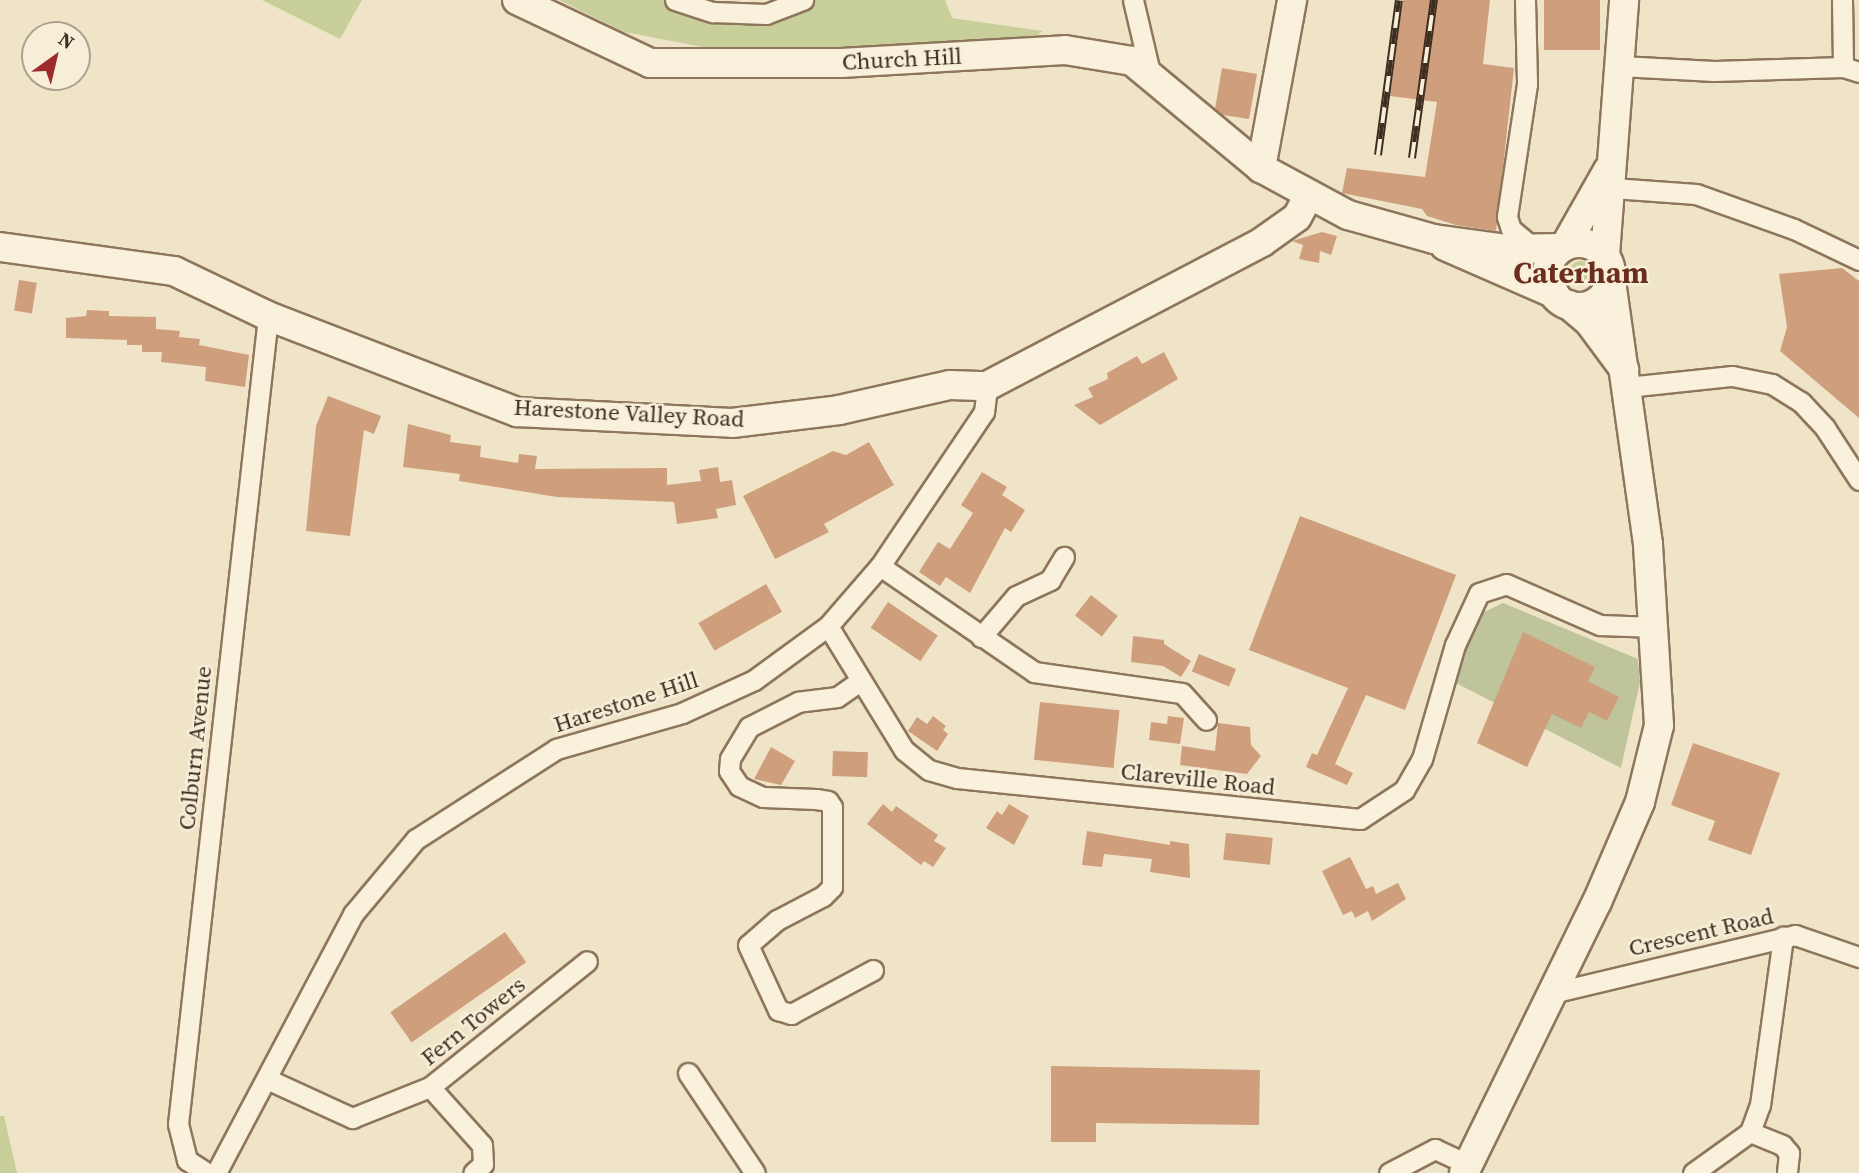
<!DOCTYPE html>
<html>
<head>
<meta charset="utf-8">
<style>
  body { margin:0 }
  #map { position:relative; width:1859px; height:1173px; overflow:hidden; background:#f0e4c8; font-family:"Source Serif 4",serif }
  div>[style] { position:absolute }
  .green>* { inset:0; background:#c9cf9b }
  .round { border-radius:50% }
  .cemetery>* { inset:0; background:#bfc49a }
  .building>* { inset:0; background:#cf9f7d; transform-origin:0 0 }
  .roads { filter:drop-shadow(2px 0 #8d765c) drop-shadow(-2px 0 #8d765c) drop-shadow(0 2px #8d765c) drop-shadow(0 -2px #8d765c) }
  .street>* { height:19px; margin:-9.5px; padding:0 9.5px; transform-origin:9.5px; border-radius:9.5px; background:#faf1dc }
  .secondary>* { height:28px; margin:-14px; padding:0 14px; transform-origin:14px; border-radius:14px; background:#faf1dc }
  .secondary>.ring { margin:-14px; padding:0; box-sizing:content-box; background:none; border:28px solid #faf1dc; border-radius:50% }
  .rail>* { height:8px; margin-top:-4px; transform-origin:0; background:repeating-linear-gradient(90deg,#f7eed8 0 16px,#3d2e20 0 32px); box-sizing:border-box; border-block:2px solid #3d2e20 }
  span { translate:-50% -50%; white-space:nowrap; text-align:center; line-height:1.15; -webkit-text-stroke:5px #f7eed8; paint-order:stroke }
  .street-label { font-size:23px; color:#3d2e20 }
  .district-label { font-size:30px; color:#6b2e1e; font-weight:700 }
  .north { position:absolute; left:21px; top:21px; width:70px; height:70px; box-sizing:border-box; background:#f7eed8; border:2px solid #ada18e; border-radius:50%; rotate:34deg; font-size:19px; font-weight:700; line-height:28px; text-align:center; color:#3d2e20 }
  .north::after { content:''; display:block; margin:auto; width:24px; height:32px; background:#9e2a2b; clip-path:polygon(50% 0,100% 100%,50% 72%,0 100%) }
</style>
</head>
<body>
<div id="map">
  <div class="green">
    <i style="clip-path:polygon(262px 0,362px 0,340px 39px)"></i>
    <i style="clip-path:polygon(559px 0,681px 0,713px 12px,803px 0,945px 0,952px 18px,1043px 31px,1028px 42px,724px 51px,624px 32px)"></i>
    <i class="round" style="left:1569px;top:261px;width:24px;height:24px"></i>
    <i style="clip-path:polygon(0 1116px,4px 1116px,17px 1173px,0 1173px)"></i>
  </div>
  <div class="cemetery">
    <i style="clip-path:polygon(1503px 603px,1638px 659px,1640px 682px,1621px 768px,1454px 682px,1478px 615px)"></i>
  </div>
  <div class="building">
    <i style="clip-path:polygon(1403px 0,1490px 0,1483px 64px,1514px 68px,1496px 231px,1456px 225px,1427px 216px,1422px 209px,1342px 193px,1347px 168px,1425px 177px,1437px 102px,1390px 96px)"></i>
    <i style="left:1544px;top:0;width:56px;height:50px"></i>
    <i style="clip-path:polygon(1222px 68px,1257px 74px,1249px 119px,1223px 115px,1215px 109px)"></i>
    <i style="clip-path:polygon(1322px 232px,1337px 236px,1331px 255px,1320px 251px,1319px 263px,1299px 259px,1303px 245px,1292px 241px)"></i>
    <i style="clip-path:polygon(1842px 268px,1859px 281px,1859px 418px,1780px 351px,1787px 327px,1779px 274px)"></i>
    <i style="left:19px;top:280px;width:18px;height:31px;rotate:9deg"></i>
    <i style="clip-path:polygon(87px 310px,109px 311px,109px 316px,156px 317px,156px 329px,180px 331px,179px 337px,200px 339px,199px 345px,249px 355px,245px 387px,205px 381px,206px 367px,161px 362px,162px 352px,142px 352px,142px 345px,127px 345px,127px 340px,66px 338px,66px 318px,86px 316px)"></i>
    <i style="clip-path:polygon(1164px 352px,1178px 379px,1100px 425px,1074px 405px,1093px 397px,1088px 388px,1108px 379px,1107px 373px,1137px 356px,1142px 364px)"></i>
    <i style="clip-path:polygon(328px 396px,381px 416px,374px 434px,364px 430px,350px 536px,306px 531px,316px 426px)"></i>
    <i style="clip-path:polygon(408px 424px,451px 435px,450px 442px,481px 446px,480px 457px,518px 463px,519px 454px,537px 456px,535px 469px,667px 468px,667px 485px,701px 481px,699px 470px,718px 467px,720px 482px,732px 480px,736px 505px,716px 509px,718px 518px,677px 524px,674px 502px,557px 497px,459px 481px,460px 474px,403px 467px)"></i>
    <i style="clip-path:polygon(869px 442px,894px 485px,824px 524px,829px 532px,775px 559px,743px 496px,833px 451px,846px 455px)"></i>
    <i style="clip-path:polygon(982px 472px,1007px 487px,1002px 495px,1025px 510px,1011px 532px,1005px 528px,970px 593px,946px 577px,940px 586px,919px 572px,938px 542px,950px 549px,973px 513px,961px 505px)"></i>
    <i style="clip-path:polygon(1300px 516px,1456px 575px,1405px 710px,1366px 695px,1335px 764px,1353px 773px,1347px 785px,1306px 767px,1312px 753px,1317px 755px,1348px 688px,1249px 650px)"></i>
    <i style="left:766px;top:584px;width:32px;height:78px;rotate:60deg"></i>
    <i style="left:1091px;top:595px;width:34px;height:26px;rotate:38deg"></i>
    <i style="left:888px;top:602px;width:60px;height:31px;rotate:34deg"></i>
    <i style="clip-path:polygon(1523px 632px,1595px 667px,1588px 681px,1619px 697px,1607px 721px,1589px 712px,1581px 728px,1552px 714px,1527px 767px,1477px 743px)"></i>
    <i style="clip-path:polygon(1133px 636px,1164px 640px,1164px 644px,1191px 661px,1181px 677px,1163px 666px,1131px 662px)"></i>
    <i style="left:1199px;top:654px;width:40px;height:19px;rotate:22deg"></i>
    <i style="left:1040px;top:702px;width:80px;height:58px;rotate:6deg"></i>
    <i style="clip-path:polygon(933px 716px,946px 726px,943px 730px,948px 734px,937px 751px,908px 731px,917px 717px,927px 724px)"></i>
    <i style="clip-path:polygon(1168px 716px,1184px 718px,1180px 744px,1149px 740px,1151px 722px,1167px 724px)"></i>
    <i style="clip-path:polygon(1218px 723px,1250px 727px,1251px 745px,1261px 756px,1247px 774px,1180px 765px,1182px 746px,1215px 751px)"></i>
    <i style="clip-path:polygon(1693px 743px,1780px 773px,1751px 855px,1708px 840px,1715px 821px,1671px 805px)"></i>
    <i style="clip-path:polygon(771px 747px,795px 761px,781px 785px,754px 779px)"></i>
    <i style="left:833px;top:751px;width:35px;height:25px;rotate:2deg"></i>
    <i style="clip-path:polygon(883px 804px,892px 812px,896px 806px,938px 835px,934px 841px,946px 848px,933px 867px,924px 861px,921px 865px,867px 824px)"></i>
    <i style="clip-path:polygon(1009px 804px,1029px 816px,1014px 845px,986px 828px,997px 811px,1002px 815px)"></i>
    <i style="clip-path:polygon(1087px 831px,1170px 845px,1170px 841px,1189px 844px,1190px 878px,1150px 872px,1152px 859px,1104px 854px,1102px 867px,1082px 865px)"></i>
    <i style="left:1226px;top:833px;width:47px;height:27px;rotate:6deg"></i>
    <i style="clip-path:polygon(1350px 857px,1366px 889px,1373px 886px,1376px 894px,1398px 883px,1406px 899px,1372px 921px,1368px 911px,1355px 918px,1352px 911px,1343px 915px,1322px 871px)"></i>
    <i style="left:505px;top:932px;width:37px;height:140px;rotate:55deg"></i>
    <i style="clip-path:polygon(1051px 1066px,1260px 1070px,1259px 1125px,1096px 1123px,1096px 1142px,1051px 1142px)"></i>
  </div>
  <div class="roads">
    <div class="street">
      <i style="left:675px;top:0;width:40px;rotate:18deg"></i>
      <i style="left:713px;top:12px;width:53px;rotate:2.2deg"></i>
      <i style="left:766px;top:14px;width:40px;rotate:-21deg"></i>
      <i style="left:1133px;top:0;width:79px;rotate:76.8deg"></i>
      <i style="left:1525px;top:0;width:84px;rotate:88.6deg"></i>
      <i style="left:1527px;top:84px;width:134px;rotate:98.6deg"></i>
      <i style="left:1507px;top:217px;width:13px;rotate:72deg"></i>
      <i style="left:1511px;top:229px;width:34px;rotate:40deg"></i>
      <i style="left:1842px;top:0;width:67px;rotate:89.1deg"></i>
      <i style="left:1620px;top:66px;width:94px;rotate:3deg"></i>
      <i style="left:1714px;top:71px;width:129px;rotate:-1.8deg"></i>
      <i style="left:1843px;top:67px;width:17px;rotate:17deg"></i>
      <i style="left:1613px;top:188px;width:83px;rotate:4.1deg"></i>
      <i style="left:1696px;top:194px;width:104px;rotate:19.7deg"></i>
      <i style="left:1794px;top:229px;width:72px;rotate:25.5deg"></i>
      <i style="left:1627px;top:387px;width:106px;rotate:-6deg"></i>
      <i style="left:1732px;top:376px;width:41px;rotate:11.3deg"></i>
      <i style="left:1772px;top:384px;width:34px;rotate:32deg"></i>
      <i style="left:1801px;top:402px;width:35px;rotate:47deg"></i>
      <i style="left:1825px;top:428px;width:62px;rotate:56.8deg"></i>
      <i style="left:880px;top:566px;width:187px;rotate:34.5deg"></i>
      <i style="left:1034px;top:672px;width:149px;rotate:8.1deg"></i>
      <i style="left:1182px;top:693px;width:36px;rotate:48deg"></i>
      <i style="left:828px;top:626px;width:145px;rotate:58.5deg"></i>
      <i style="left:904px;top:750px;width:32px;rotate:39deg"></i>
      <i style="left:929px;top:770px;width:29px;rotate:16deg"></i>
      <i style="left:957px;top:778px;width:405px;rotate:5.8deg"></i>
      <i style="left:1360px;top:819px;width:53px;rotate:-33.4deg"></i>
      <i style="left:1404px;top:790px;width:36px;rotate:-60deg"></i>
      <i style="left:1422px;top:759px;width:119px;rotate:-73.9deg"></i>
      <i style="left:1455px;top:645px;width:57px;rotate:-65.2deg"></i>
      <i style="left:1479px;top:593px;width:28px;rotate:-18deg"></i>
      <i style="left:1506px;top:584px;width:103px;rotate:23.6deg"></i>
      <i style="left:1600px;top:625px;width:56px;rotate:2deg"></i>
      <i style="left:981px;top:637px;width:54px;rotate:-49.5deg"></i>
      <i style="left:1016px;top:596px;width:38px;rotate:-25deg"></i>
      <i style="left:1050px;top:580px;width:27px;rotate:-59deg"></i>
      <i style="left:860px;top:681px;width:28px;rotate:145deg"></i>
      <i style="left:837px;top:697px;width:39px;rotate:173deg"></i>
      <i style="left:798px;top:702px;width:55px;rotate:153deg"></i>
      <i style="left:749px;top:727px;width:37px;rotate:121deg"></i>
      <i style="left:730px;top:759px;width:12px;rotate:95deg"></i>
      <i style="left:729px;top:771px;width:18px;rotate:56deg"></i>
      <i style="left:739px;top:786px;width:26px;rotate:25deg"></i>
      <i style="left:763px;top:797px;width:53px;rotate:2.2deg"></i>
      <i style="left:816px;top:799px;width:12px;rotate:9deg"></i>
      <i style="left:828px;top:801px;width:7px;rotate:56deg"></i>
      <i style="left:832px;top:807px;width:80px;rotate:90deg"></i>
      <i style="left:832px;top:887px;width:13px;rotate:135deg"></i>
      <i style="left:823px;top:896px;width:52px;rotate:152.4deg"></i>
      <i style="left:777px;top:920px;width:38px;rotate:139deg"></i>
      <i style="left:748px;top:945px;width:72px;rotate:65.2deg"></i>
      <i style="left:778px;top:1010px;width:14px;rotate:17deg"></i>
      <i style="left:791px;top:1014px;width:93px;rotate:-28.2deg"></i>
      <i style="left:1552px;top:993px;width:250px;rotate:-13.4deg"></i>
      <i style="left:1795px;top:935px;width:68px;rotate:19deg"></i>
      <i style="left:688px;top:1073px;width:120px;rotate:56.2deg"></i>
      <i style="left:267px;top:1079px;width:94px;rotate:24.6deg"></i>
      <i style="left:352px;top:1118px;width:84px;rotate:-21.7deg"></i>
      <i style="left:430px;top:1087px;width:201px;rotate:-38.7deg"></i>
      <i style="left:430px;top:1087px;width:78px;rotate:48.1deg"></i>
      <i style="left:482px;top:1145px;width:19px;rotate:87deg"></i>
      <i style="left:483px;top:1164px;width:13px;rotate:138deg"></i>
      <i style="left:1750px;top:1132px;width:35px;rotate:22deg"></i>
      <i style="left:1782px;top:1145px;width:11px;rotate:49deg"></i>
      <i style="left:1789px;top:1153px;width:20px;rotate:96deg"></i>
      <i style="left:207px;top:1173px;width:24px;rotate:-147deg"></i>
      <i style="left:187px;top:1160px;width:37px;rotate:-104deg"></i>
      <i style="left:178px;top:1124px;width:813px;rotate:-83.64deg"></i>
      <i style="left:216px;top:1173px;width:293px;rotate:-62.1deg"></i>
      <i style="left:353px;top:914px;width:98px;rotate:-50deg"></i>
      <i style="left:416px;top:839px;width:166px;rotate:-32.7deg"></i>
      <i style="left:556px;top:749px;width:131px;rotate:-15.9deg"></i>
      <i style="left:682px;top:713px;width:79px;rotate:-24.6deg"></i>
      <i style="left:754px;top:680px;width:92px;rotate:-36.1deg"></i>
      <i style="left:828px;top:626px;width:79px;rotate:-49.1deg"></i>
      <i style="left:880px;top:566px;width:186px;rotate:-56deg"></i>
      <i style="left:984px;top:412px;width:26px;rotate:-83deg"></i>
      <i style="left:1389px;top:1173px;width:52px;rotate:-27.6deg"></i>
      <i style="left:1435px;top:1149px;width:35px;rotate:25deg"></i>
      <i style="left:1693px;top:1173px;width:70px;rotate:-35.7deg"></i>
      <i style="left:1750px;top:1132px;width:29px;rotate:-70deg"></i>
      <i style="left:1760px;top:1105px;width:170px;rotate:-82.2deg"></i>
    </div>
    <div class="secondary">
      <i style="left:517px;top:0;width:147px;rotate:25.3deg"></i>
      <i style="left:650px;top:63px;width:191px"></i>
      <i style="left:841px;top:63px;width:224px;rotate:-3.3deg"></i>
      <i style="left:1065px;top:50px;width:68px;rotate:9.3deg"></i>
      <i style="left:1132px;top:61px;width:168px;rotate:39.7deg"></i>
      <i style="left:1261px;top:168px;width:99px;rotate:28.4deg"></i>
      <i style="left:1348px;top:215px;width:89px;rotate:15.6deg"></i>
      <i style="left:1434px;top:239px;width:74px;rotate:7.8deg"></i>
      <i style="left:1507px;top:249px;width:54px;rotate:-1.1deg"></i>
      <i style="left:1261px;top:168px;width:171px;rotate:-79.5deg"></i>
      <i class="ring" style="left:1547px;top:243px;width:36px;height:36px"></i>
      <i style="left:1445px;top:246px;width:120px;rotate:23.6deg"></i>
      <i style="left:1565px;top:246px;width:87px;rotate:-60.5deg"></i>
      <i style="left:0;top:247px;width:176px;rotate:7.9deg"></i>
      <i style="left:174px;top:271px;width:104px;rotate:25.6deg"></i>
      <i style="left:268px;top:316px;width:267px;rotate:21.1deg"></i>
      <i style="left:517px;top:412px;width:215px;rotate:2.9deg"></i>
      <i style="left:732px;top:423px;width:108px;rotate:-6.9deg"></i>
      <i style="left:839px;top:410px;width:114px;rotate:-12.7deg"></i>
      <i style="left:950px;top:385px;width:37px;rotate:2deg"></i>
      <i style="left:987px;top:386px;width:310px;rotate:-27.6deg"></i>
      <i style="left:1262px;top:242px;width:43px;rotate:-35.5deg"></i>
      <i style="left:1297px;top:217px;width:25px;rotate:-61deg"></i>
      <i style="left:1605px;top:255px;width:256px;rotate:-85.7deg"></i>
      <i style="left:1569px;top:305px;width:26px;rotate:40deg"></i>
      <i style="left:1589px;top:322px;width:59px;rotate:53.3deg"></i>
      <i style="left:1464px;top:1173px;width:302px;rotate:-63.9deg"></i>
      <i style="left:1597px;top:902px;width:109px;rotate:-66.7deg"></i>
      <i style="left:1640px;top:802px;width:79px;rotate:-76.1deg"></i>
      <i style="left:1659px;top:725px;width:181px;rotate:-93.5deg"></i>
      <i style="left:1648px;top:544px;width:267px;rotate:-98deg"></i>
    </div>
  </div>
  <div class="rail">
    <i style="left:1378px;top:155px;width:156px;rotate:-82.3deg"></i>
    <i style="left:1412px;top:158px;width:160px;rotate:-82.1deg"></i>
  </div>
  <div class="street-label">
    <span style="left:902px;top:59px;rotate:-3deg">Church Hill</span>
    <span style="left:629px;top:413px;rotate:3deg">Harestone Valley Road</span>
    <span style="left:626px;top:702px;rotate:-18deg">Harestone Hill</span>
    <span style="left:195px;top:748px;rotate:-84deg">Colburn Avenue</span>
    <span style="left:1198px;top:779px;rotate:6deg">Clareville Road</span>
    <span style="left:1701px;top:932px;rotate:-13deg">Crescent Road</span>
    <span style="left:473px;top:1021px;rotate:-39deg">Fern Towers</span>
  </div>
  <div class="district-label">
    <span style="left:1581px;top:273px">Caterham</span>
  </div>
  <div class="north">N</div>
</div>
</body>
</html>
